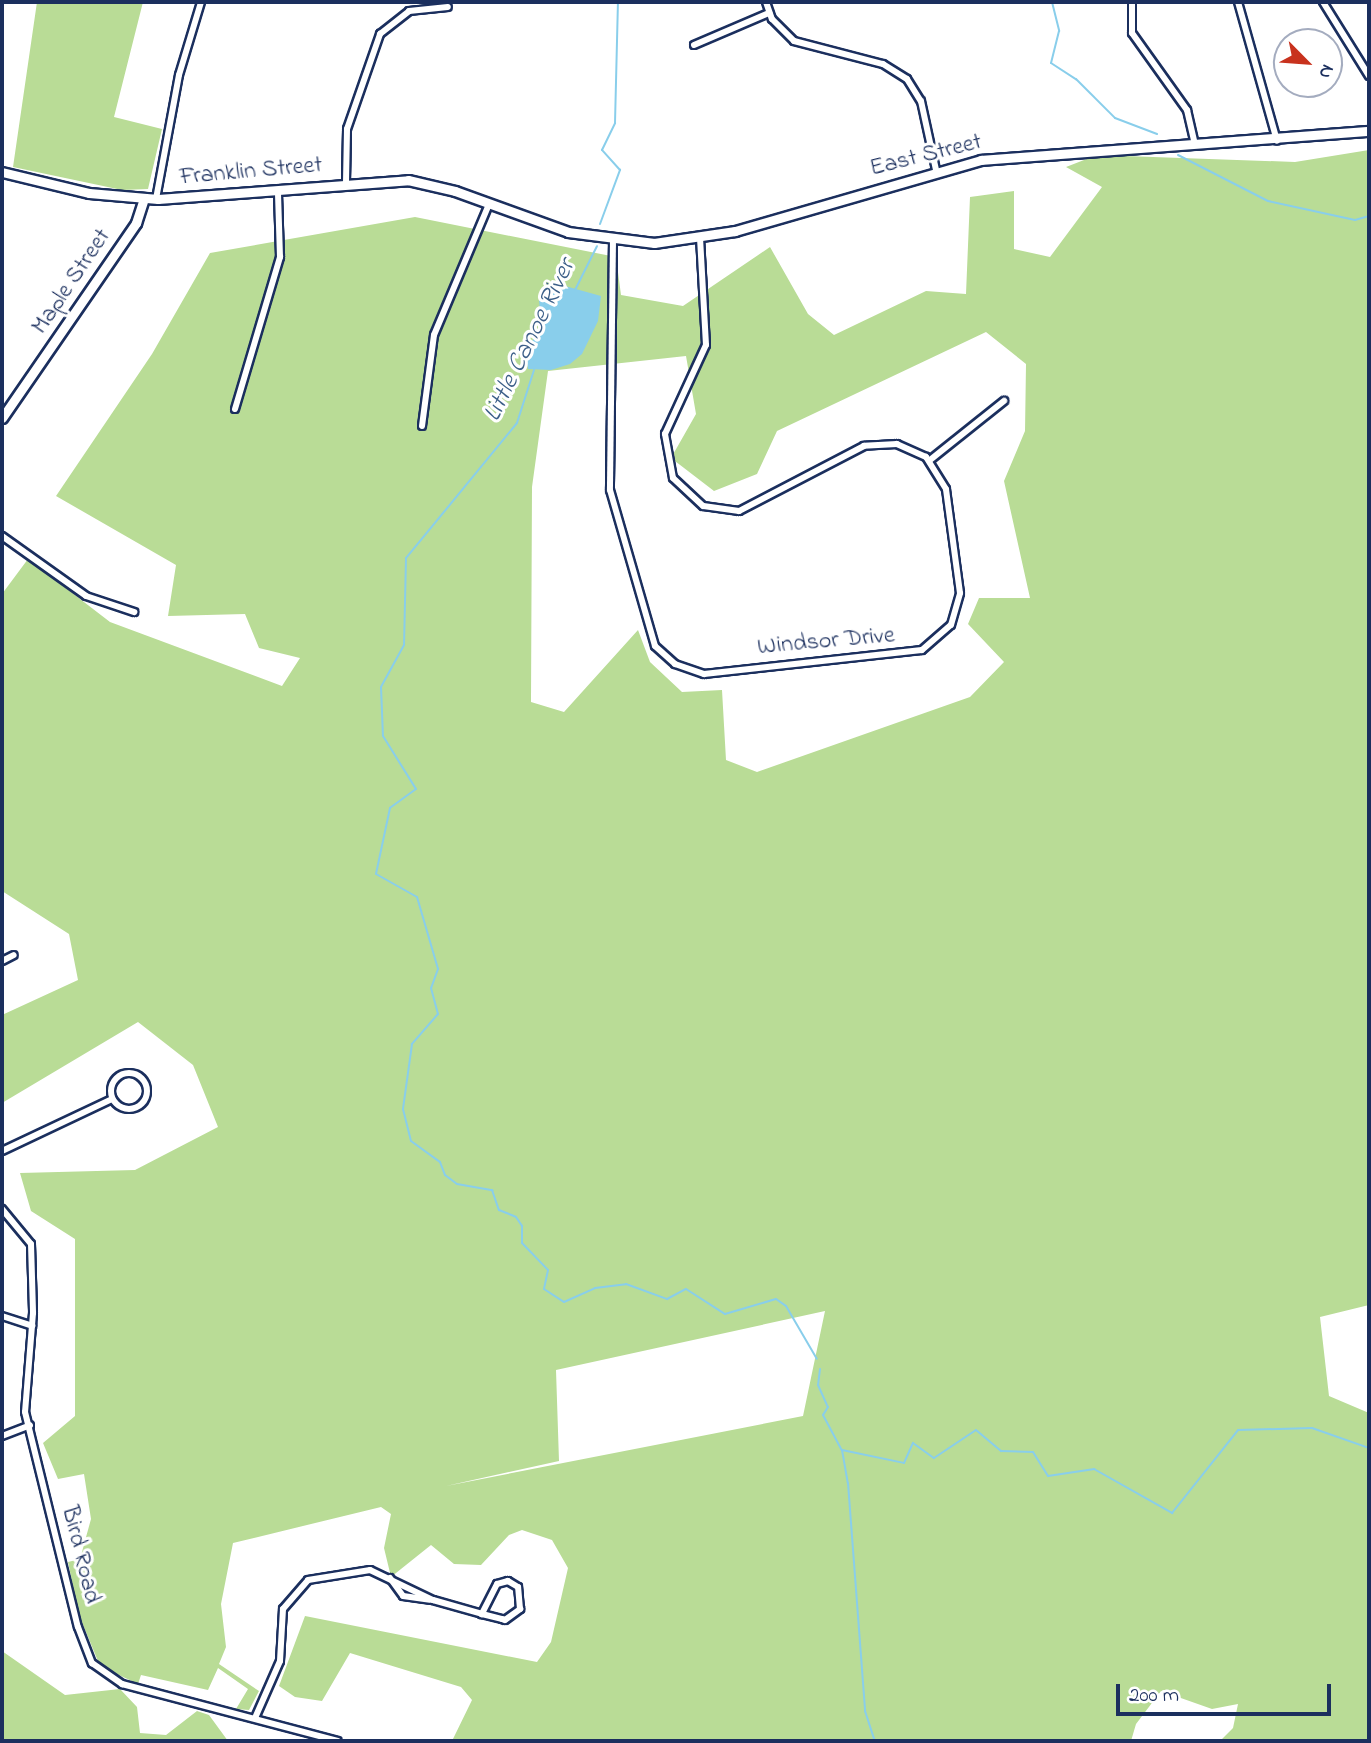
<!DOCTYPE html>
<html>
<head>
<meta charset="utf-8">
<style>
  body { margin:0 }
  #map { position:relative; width:1371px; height:1743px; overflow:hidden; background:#fff; font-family:"Indie Flower",sans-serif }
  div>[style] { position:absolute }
  .green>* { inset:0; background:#b9dc96 }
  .water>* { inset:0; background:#89ceeb }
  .stream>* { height:2px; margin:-1px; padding:0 1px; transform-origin:1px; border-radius:1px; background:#89ceeb }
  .roads { filter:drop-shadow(2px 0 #1b2f5e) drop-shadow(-2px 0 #1b2f5e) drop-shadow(0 2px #1b2f5e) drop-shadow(0 -2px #1b2f5e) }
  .street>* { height:6px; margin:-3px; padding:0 3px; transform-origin:3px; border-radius:3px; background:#fff }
  .street>.ring { margin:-3px; padding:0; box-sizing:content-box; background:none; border:6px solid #fff; border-radius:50% }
  .secondary>* { height:9px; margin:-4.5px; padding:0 4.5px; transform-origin:4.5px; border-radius:4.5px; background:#fff }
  span { translate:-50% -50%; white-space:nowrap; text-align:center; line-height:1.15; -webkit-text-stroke:6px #fff; paint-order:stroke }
  .street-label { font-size:24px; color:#1b2f5e }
  .water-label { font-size:26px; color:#3c5f88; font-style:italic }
  .frame { position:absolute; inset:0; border:4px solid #1b2f5e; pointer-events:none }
  .north { position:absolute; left:1273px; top:28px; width:70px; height:70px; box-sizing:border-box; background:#fff; border:2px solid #a4acbf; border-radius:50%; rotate:115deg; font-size:19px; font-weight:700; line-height:28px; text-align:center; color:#1b2f5e }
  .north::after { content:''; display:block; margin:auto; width:24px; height:32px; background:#c8321e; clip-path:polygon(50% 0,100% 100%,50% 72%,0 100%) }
  .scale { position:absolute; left:1116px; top:1684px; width:215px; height:32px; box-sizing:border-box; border:4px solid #1b2f5e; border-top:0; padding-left:9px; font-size:21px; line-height:24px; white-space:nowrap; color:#1b2f5e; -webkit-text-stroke:5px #fff; paint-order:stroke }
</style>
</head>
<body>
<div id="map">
  <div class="green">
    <i style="clip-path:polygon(37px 2px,143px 2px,114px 117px,162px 129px,148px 189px,122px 190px,13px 167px)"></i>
    <i style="clip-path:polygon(evenodd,1369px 150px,1369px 1305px,1320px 1317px,1329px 1396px,1369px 1413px,1369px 1741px,1220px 1741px,1233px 1728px,1238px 1704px,1212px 1709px,1161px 1691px,1136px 1724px,1131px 1741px,452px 1741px,472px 1700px,461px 1687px,350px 1653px,322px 1701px,295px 1697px,279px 1686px,305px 1616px,537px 1662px,551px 1642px,568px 1568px,552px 1540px,522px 1530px,509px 1535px,481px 1565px,454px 1564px,431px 1545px,391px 1577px,384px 1548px,391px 1514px,381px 1507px,233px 1543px,221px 1604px,226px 1647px,219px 1664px,259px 1691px,249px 1710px,236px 1709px,248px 1689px,218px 1668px,208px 1690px,141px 1675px,138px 1684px,100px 1666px,79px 1615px,68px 1562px,80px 1559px,91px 1519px,84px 1474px,58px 1479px,43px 1443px,75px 1416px,75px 1239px,31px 1211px,20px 1173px,135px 1170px,218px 1127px,193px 1065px,138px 1022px,2px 1103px,2px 1015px,78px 980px,69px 934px,2px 891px,2px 594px,28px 559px,110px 622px,282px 686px,300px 658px,259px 648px,245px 614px,168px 616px,176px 565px,56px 496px,152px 354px,210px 253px,415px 217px,616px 257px,621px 295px,683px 306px,770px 247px,808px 314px,834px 335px,926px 291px,966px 294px,970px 197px,1014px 191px,1014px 249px,1050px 257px,1102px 187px,1066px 167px,1097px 155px,1295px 162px,1369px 150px,986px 332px,1026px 364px,1025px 431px,1004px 481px,1030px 598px,979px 598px,968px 624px,1004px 662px,970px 697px,757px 772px,726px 760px,722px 690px,682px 692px,650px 662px,638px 630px,564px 712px,531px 702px,532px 487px,548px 371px,686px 356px,696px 414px,671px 458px,714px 491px,757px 474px,777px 431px,986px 332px,1369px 150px,825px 1311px,803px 1416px,446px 1486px,559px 1461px,556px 1370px,825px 1311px)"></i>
    <i style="clip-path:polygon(2px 1651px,65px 1695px,120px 1689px,137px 1707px,140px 1733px,166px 1735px,197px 1711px,209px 1715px,228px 1741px,2px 1741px)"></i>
  </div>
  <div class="water">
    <i style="clip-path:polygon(565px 286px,601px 296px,598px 321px,582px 354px,570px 364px,551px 370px,528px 369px,526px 356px,541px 321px,539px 300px,544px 292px)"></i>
  </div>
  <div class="stream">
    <i style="left:1019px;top:2px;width:11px"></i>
    <i style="left:1052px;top:2px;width:30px;rotate:76deg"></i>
    <i style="left:1059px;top:31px;width:33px;rotate:104deg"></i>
    <i style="left:1051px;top:63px;width:30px;rotate:33deg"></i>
    <i style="left:1076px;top:79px;width:55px;rotate:45deg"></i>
    <i style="left:1115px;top:118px;width:45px;rotate:20.9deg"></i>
    <i style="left:1178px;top:155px;width:101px;rotate:27.1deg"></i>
    <i style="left:1268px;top:201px;width:89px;rotate:12.3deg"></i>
    <i style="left:1355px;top:220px;width:15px;rotate:-16deg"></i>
    <i style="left:600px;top:224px;width:58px;rotate:-69.7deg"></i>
    <i style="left:620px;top:170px;width:27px;rotate:-132deg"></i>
    <i style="left:602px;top:150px;width:30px;rotate:-64deg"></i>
    <i style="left:615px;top:123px;width:121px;rotate:-88.6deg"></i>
    <i style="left:575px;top:290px;width:49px;rotate:-63.4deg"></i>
    <i style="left:534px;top:370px;width:56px;rotate:107.8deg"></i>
    <i style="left:517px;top:423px;width:175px;rotate:129.4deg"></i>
    <i style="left:406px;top:558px;width:87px;rotate:91.3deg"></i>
    <i style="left:404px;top:645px;width:48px;rotate:118.7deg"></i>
    <i style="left:381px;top:687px;width:49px;rotate:87.7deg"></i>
    <i style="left:383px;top:736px;width:62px;rotate:58.1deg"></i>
    <i style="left:416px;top:789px;width:32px;rotate:144deg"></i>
    <i style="left:390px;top:808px;width:67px;rotate:102deg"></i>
    <i style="left:376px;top:874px;width:47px;rotate:29.3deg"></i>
    <i style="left:417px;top:897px;width:75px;rotate:73.7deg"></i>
    <i style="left:438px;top:969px;width:20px;rotate:110deg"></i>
    <i style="left:431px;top:988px;width:27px;rotate:75deg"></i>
    <i style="left:438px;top:1014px;width:40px;rotate:131deg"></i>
    <i style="left:412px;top:1044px;width:66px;rotate:97.9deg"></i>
    <i style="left:403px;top:1109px;width:33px;rotate:76deg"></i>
    <i style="left:411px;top:1141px;width:36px;rotate:36deg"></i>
    <i style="left:440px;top:1162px;width:14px;rotate:69deg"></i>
    <i style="left:445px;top:1175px;width:15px;rotate:37deg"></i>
    <i style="left:457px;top:1184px;width:36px;rotate:10deg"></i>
    <i style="left:492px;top:1190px;width:21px;rotate:71deg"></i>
    <i style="left:499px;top:1210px;width:18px;rotate:22deg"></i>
    <i style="left:516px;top:1217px;width:11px;rotate:56deg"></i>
    <i style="left:522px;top:1226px;width:17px;rotate:90deg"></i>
    <i style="left:522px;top:1243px;width:37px;rotate:46deg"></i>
    <i style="left:548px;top:1270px;width:19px;rotate:102deg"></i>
    <i style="left:544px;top:1289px;width:24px;rotate:33deg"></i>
    <i style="left:564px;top:1302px;width:34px;rotate:-24deg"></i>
    <i style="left:595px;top:1288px;width:31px;rotate:-7deg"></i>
    <i style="left:626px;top:1284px;width:44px;rotate:20.1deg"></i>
    <i style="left:667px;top:1299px;width:21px;rotate:-28deg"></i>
    <i style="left:686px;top:1289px;width:46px;rotate:32.7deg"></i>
    <i style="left:725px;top:1314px;width:53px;rotate:-16.4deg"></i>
    <i style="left:776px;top:1299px;width:12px;rotate:35deg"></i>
    <i style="left:786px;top:1306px;width:61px;rotate:59.7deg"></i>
    <i style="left:820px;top:1369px;width:16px;rotate:97deg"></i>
    <i style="left:818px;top:1385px;width:24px;rotate:66deg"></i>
    <i style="left:828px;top:1407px;width:9px;rotate:122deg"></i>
    <i style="left:823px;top:1415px;width:40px;rotate:62deg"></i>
    <i style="left:842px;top:1450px;width:34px;rotate:80deg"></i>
    <i style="left:848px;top:1483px;width:229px;rotate:85.7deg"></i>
    <i style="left:865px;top:1711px;width:32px;rotate:72deg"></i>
    <i style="left:842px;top:1450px;width:63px;rotate:11.8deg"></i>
    <i style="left:904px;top:1463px;width:22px;rotate:-66deg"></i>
    <i style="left:913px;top:1443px;width:26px;rotate:36deg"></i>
    <i style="left:934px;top:1458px;width:50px;rotate:-33.7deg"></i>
    <i style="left:976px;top:1430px;width:33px;rotate:40deg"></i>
    <i style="left:1001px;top:1451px;width:32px;rotate:2deg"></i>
    <i style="left:1033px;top:1452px;width:28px;rotate:58deg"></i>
    <i style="left:1048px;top:1476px;width:47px;rotate:-8.7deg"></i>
    <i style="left:1094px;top:1469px;width:90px;rotate:29.4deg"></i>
    <i style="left:1172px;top:1513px;width:106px;rotate:-51.5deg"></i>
    <i style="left:1238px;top:1430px;width:74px;rotate:-1.5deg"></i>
    <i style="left:1312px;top:1428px;width:60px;rotate:19.3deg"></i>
  </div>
  <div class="roads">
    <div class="street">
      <i style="left:766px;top:2px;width:18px;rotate:71deg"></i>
      <i style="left:772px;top:19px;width:31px;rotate:45deg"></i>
      <i style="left:794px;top:41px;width:92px;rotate:14.5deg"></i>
      <i style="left:883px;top:64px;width:28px;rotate:32deg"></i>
      <i style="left:907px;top:79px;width:26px;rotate:58deg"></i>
      <i style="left:921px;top:101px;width:71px;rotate:77.7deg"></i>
      <i style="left:1132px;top:2px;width:31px;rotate:90deg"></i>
      <i style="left:1132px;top:33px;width:95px;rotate:54.5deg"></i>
      <i style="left:1187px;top:110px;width:35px;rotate:77deg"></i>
      <i style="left:1238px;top:2px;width:144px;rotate:74.3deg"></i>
      <i style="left:1323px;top:2px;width:87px;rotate:58.1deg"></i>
      <i style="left:694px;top:45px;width:82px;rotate:-23.1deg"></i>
      <i style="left:346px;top:182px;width:53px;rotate:-88.9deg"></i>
      <i style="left:347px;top:129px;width:101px;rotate:-70.8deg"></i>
      <i style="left:380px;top:34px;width:37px;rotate:-38deg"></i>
      <i style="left:409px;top:11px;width:39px;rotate:-6deg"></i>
      <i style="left:156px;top:199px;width:126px;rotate:-79.5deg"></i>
      <i style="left:179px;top:75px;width:76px;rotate:-73.2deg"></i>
      <i style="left:613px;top:240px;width:250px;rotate:90.7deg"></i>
      <i style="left:610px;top:490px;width:162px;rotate:73.9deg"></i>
      <i style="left:655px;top:646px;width:27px;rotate:42deg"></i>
      <i style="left:675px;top:664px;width:31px;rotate:19deg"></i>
      <i style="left:704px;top:674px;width:219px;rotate:-6.3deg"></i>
      <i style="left:922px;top:650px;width:38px;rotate:-41deg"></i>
      <i style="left:951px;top:625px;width:33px;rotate:-74deg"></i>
      <i style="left:960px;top:593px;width:105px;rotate:-97.7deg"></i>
      <i style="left:946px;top:489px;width:38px;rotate:-122deg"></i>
      <i style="left:926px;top:457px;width:32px;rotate:-156deg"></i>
      <i style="left:897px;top:444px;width:33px;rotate:177deg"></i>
      <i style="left:864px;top:446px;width:141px;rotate:152.5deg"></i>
      <i style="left:739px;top:511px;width:36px;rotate:-172deg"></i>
      <i style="left:703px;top:506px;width:41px;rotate:-137deg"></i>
      <i style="left:673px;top:478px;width:45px;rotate:-100.3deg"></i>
      <i style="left:665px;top:434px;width:98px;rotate:-65.3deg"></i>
      <i style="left:706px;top:345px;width:107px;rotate:-93.2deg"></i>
      <i style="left:235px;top:409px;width:159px;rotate:-73.5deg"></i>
      <i style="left:280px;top:257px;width:64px;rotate:-91.8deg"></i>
      <i style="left:422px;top:426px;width:92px;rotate:-82.5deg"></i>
      <i style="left:434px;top:335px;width:142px;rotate:-67.2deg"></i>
      <i style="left:930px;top:460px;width:95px;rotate:-38.6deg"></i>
      <i style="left:2px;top:536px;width:103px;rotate:35.5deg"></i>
      <i style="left:86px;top:596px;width:51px;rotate:18.4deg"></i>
      <i style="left:2px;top:961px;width:13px;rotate:-27deg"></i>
      <i class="ring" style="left:111px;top:1073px;width:30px;height:30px"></i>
      <i style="left:2px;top:1151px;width:122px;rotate:-25.3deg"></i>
      <i style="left:2px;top:1209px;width:45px;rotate:50.4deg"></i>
      <i style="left:31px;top:1244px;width:69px;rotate:88.3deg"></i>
      <i style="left:33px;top:1313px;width:99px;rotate:94.6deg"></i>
      <i style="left:25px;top:1412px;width:221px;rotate:76.2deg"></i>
      <i style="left:78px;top:1627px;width:39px;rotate:69deg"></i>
      <i style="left:92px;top:1663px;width:37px;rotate:35deg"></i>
      <i style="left:122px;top:1684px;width:223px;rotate:14.8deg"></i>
      <i style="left:2px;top:1316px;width:32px;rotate:18deg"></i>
      <i style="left:2px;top:1436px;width:30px;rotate:-21deg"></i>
      <i style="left:390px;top:1578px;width:22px;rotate:54deg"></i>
      <i style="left:403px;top:1596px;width:27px;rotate:8deg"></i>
      <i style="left:255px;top:1718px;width:62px;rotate:-66.3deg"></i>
      <i style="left:280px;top:1661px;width:52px;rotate:-86.7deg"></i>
      <i style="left:283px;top:1609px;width:38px;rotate:-49deg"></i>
      <i style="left:308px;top:1580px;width:63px;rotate:-9.2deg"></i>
      <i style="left:370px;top:1570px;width:70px;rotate:25.5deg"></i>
      <i style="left:433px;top:1600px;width:51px;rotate:15.9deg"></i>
      <i style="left:482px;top:1614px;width:21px;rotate:14deg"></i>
      <i style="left:502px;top:1619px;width:3px;rotate:18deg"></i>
      <i style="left:505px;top:1620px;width:19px;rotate:-36deg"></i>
      <i style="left:520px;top:1609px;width:22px;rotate:-95deg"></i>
      <i style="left:518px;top:1587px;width:12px;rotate:-149deg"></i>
      <i style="left:508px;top:1581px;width:11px;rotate:165deg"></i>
      <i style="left:497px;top:1584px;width:34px;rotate:117deg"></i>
    </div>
    <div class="secondary">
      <i style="left:2px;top:172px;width:89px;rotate:13.6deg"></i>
      <i style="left:89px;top:193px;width:69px;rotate:5deg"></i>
      <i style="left:158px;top:199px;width:251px;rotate:-4.3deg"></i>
      <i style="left:408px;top:180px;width:48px;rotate:13.2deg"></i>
      <i style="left:455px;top:191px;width:120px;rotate:19.9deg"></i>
      <i style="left:568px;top:232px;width:87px;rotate:7.3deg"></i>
      <i style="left:654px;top:243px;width:82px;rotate:-8.4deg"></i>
      <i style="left:735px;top:231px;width:256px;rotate:-16.1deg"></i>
      <i style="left:981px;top:160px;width:389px;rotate:-4.3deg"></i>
      <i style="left:2px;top:418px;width:237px;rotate:-55.5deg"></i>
      <i style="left:136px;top:223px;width:25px;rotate:-72deg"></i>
    </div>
  </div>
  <div class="street-label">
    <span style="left:926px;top:156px;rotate:-14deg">East Street</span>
    <span style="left:251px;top:172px;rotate:-5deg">Franklin Street</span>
    <span style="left:72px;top:282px;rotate:-56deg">Maple Street</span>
    <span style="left:826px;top:642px;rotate:-5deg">Windsor Drive</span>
    <span style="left:80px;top:1555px;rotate:76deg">Bird Road</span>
  </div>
  <div class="water-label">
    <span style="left:531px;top:341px;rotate:-64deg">Little Canoe River</span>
  </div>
  <div class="frame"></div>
  <div class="north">N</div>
  <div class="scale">200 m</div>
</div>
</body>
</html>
